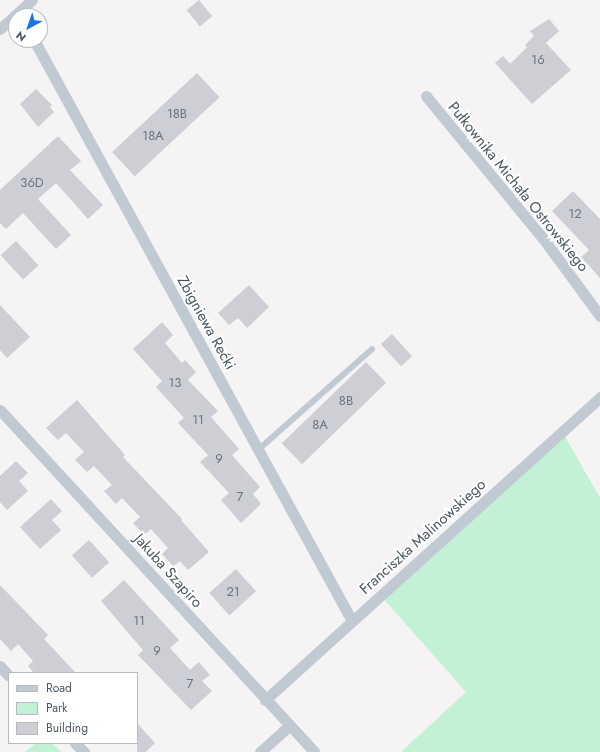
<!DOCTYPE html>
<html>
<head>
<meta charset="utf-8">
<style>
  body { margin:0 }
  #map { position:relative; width:600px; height:752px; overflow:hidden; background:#f5f3f3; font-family:Jost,sans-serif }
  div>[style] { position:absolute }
  .green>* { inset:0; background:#c3f1d5 }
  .building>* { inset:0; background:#cdcfd5; transform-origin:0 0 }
  .lane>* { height:5.5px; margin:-2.75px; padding:0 2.75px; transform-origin:2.75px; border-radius:2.75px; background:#c1cad2 }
  .street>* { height:11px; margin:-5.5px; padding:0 5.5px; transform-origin:5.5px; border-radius:5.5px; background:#c1cad2 }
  span { translate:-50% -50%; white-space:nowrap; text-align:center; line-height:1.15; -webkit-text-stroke:4px #fff; paint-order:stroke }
  .number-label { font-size:13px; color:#6b747e }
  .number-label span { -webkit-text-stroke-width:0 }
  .street-label { font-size:15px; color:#4a5661 }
  .legend { position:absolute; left:8px; top:672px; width:130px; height:72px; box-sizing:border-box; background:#fff; border:1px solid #b7bbc0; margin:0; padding:5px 7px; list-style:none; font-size:12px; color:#4a5661 }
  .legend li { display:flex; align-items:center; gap:8px; height:20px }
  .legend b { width:20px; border:1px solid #b7bbc0 }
  .north { position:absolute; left:8px; top:8px; width:40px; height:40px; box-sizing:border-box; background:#fff; border:1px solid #b7bbc0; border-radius:50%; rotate:220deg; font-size:11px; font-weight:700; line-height:16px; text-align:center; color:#4a5661 }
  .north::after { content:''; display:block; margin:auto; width:14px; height:18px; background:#1a73e8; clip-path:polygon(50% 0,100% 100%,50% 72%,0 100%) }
</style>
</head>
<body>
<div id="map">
  <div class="green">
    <i style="clip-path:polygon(562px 431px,600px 498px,600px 752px,401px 752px,466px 692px,381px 596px)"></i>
    <i style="clip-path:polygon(36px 743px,52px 743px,61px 752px,25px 752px)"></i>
  </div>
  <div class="building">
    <i style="left:199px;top:0;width:21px;height:16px;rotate:51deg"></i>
    <i style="clip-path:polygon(549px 19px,559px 31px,546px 43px,571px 70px,532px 104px,495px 63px,503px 56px,510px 64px,527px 47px,525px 45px,534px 36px,530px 31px)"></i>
    <i style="left:197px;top:73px;width:33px;height:116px;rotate:47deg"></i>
    <i style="clip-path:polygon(36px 89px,52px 105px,50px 107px,54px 112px,38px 127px,20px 104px)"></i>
    <i style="clip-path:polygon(58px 136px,81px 161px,70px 170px,103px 205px,88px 219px,56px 183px,38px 199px,71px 235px,56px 249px,23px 213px,6px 229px,0 223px,0 190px)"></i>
    <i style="clip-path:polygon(573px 191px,600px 219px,600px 278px,581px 257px,589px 250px,552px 211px)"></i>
    <i style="left:16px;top:241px;width:33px;height:21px;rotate:47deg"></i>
    <i style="clip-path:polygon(249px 285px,269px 307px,247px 328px,238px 318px,229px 325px,218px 313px)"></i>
    <i style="clip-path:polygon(0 305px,30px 337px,7px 358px,0 350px)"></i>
    <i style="clip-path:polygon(162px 322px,173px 335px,165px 343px,182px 363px,185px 360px,196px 372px,188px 380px,218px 411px,211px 417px,239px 449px,232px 455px,260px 487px,253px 494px,261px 504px,241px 523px,221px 500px,229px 493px,200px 462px,208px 455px,178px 423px,184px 418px,156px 387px,162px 381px,133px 349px)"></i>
    <i style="left:392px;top:334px;width:30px;height:15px;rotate:48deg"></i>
    <i style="left:366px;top:362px;width:29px;height:117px;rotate:46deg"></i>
    <i style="clip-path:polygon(77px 400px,125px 455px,123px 457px,182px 519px,181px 520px,209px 552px,188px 570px,180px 561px,173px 566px,162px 554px,168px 548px,151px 529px,144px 535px,133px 523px,140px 517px,122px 498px,116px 504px,104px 491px,112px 485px,94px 466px,87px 472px,75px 460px,84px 452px,66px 433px,58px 440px,46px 428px)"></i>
    <i style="clip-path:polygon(16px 461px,28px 473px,19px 481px,28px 491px,7px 510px,0 502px,0 476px)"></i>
    <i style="clip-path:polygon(51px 499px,62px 511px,52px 520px,61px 530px,40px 549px,20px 527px)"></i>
    <i style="left:89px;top:540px;width:30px;height:23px;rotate:48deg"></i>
    <i style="left:236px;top:569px;width:30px;height:36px;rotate:48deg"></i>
    <i style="clip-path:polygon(124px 580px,179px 640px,170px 648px,190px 670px,199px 662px,210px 675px,202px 681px,212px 691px,191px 710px,138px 655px,143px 650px,101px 601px)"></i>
    <i style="clip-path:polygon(0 585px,48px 635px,44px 639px,76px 673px,34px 673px,28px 666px,33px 661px,18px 644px,11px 651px,0 639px)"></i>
    <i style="clip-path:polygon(137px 723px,155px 743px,146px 752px,137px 752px)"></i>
  </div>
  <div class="lane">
    <i style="left:258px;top:450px;width:152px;rotate:-41.5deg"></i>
  </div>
  <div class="street">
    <i style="left:0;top:29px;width:43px;rotate:-42.2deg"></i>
    <i style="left:34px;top:40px;width:662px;rotate:61.31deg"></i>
    <i style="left:426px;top:96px;width:183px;rotate:50.6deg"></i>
    <i style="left:542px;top:237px;width:98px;rotate:53.7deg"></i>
    <i style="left:0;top:410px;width:464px;rotate:47.4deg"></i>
    <i style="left:0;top:666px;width:13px;rotate:48deg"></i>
    <i style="left:265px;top:700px;width:452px;rotate:-42.1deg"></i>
    <i style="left:75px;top:743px;width:13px;rotate:45deg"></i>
    <i style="left:260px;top:752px;width:39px;rotate:-42deg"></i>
  </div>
  <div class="number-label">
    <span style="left:538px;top:60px">16</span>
    <span style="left:177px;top:114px">18B</span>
    <span style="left:153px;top:136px">18A</span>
    <span style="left:32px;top:183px">36D</span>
    <span style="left:575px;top:214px">12</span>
    <span style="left:175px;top:383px">13</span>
    <span style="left:346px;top:401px">8B</span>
    <span style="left:198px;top:420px">11</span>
    <span style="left:320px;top:425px">8A</span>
    <span style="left:219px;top:459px">9</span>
    <span style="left:240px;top:497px">7</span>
    <span style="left:233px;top:592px">21</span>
    <span style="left:139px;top:621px">11</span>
    <span style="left:157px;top:651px">9</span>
    <span style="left:190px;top:684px">7</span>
  </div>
  <div class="street-label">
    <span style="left:518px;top:187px;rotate:51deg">Pułkownika Michała Ostrowskiego</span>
    <span style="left:206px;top:323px;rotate:61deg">Zbigniewa Rećki</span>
    <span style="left:423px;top:537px;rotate:-42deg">Franciszka Malinowskiego</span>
    <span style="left:168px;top:571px;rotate:48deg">Jakuba Szapiro</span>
  </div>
  <ul class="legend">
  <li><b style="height:5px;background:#c1cad2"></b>Road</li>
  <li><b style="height:11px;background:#c3f1d5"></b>Park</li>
  <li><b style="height:11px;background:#cdcfd5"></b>Building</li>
  </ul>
  <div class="north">N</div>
</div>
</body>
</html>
